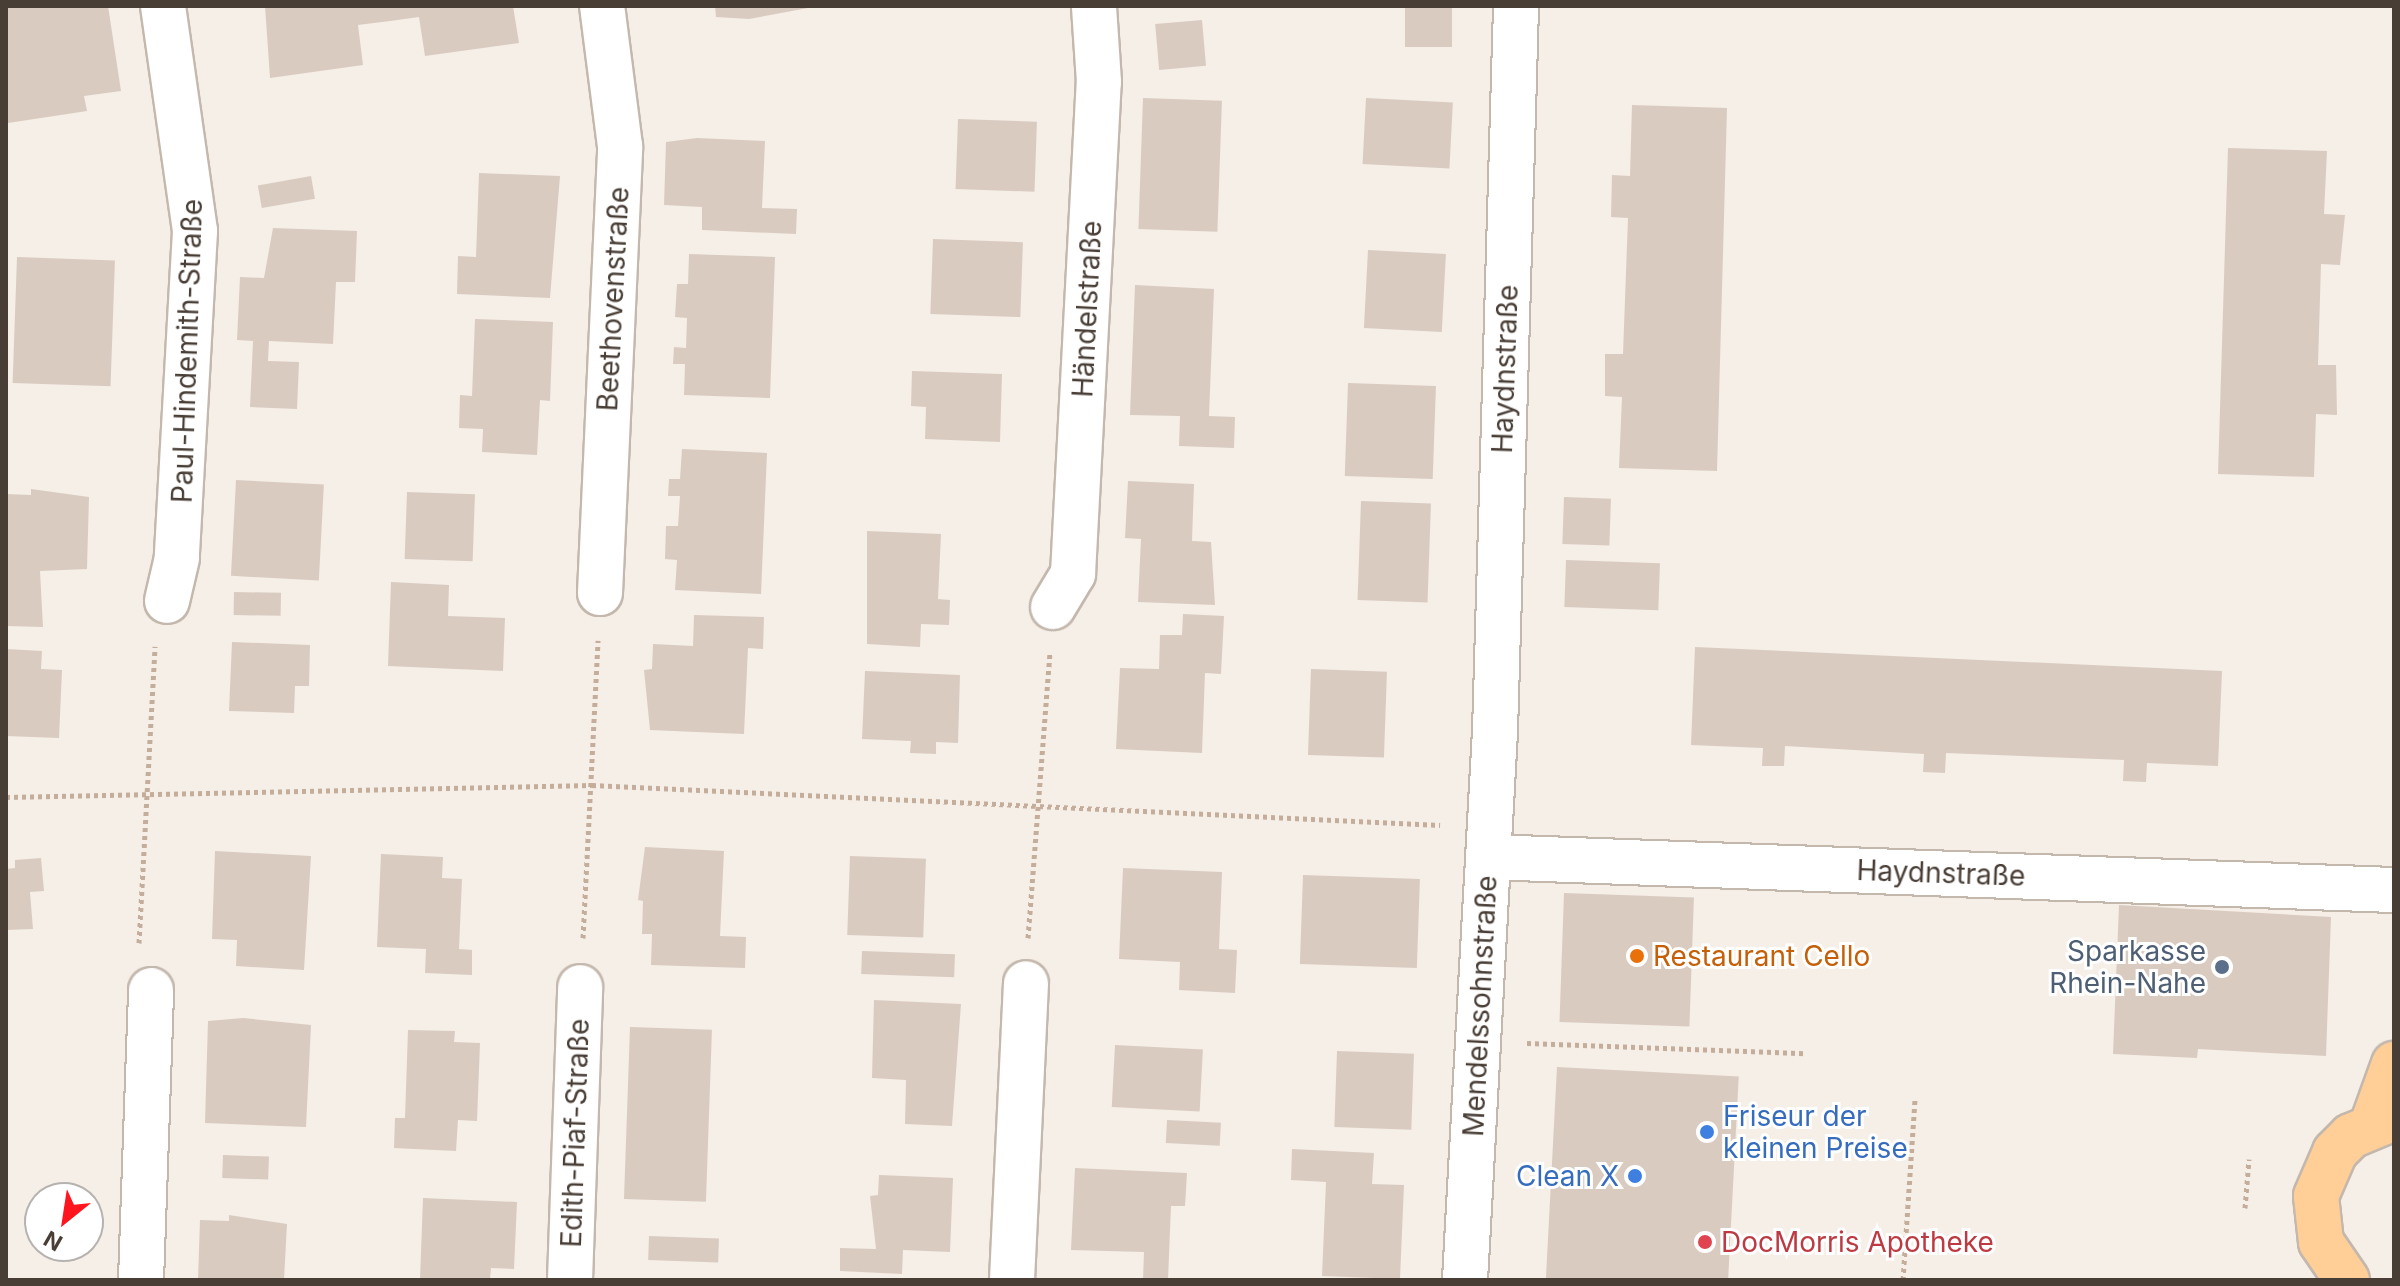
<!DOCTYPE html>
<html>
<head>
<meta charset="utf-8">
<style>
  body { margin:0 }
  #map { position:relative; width:2400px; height:1286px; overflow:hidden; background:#f5efe8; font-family:Inter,sans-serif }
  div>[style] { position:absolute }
  .building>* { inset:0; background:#dacbc0; transform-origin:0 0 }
  .path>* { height:5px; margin-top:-2.5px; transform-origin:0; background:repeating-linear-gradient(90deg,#c4ae9b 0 4px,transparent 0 8px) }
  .roads { filter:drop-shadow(2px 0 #c4b8ad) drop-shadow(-2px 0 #c4b8ad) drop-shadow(0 2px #c4b8ad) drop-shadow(0 -2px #c4b8ad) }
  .minor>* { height:44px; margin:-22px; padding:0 22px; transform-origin:22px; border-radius:22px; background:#fff }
  .major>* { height:44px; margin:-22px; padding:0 22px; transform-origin:22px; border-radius:22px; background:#ffcf97 }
  .dots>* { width:22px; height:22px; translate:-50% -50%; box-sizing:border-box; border:4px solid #fff; border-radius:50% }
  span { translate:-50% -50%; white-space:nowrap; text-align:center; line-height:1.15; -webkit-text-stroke:6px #fff; paint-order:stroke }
  .street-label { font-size:28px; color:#493e36 }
  .service-label { font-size:28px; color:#4e5e75 }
  .right { translate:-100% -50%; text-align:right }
  .food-label { font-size:28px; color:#c56008 }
  .left { translate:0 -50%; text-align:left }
  .shop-label { font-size:28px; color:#366cbe }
  .health-label { font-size:28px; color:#be3a42 }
  .frame { position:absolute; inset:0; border:8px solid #493e36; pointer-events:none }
  .north { position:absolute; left:24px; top:1182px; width:80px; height:80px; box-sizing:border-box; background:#fff; border:2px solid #b6b2af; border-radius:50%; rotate:210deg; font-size:22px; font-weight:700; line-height:32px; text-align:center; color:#493e36 }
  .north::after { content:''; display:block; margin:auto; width:28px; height:36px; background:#ff151d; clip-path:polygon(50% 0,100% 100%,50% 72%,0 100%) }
</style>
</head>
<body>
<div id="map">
  <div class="building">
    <i style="clip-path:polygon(6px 6px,108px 6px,121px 91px,84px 96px,87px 111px,8px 123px)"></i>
    <i style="clip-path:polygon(265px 6px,513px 6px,519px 43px,425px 56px,419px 17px,390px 21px,358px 25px,363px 65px,270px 78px)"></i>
    <i style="clip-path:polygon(715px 6px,808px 6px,808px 8px,749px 19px,716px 17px)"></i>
    <i style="left:1405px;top:6px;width:47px;height:41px"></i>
    <i style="left:1202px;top:20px;width:46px;height:47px;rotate:85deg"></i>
    <i style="left:1143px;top:98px;width:79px;height:131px;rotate:2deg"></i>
    <i style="left:1366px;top:98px;width:87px;height:66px;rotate:3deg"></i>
    <i style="clip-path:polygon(1632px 105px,1727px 108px,1717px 471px,1619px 468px,1622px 397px,1605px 396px,1605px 354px,1623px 354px,1628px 218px,1611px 217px,1612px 175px,1630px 176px)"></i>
    <i style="left:958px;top:119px;width:79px;height:70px;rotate:2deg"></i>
    <i style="clip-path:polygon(697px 138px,765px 141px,762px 208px,797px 209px,796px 234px,702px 230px,702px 207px,664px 205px,666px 142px)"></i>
    <i style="clip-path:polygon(2228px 148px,2327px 151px,2324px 214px,2345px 215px,2340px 265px,2321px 264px,2318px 365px,2336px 365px,2337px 415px,2316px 414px,2314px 477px,2218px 474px)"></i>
    <i style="clip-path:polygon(479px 173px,560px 176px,550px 298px,457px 294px,458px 256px,476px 257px)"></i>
    <i style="left:311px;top:176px;width:23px;height:54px;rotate:80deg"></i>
    <i style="clip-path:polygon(273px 228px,357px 231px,355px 282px,336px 282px,333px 344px,269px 341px,268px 361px,299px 362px,297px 409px,250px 407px,253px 341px,237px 340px,240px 277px,264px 278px)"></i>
    <i style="left:933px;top:239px;width:90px;height:75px;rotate:2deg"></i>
    <i style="left:1368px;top:250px;width:78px;height:78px;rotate:3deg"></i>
    <i style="clip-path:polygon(689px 254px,775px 257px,770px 398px,684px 395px,685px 364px,673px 364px,674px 347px,686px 348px,687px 318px,675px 317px,677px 284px,688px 284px)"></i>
    <i style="left:17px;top:257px;width:98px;height:126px;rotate:2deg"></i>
    <i style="clip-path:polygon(1135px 285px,1214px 289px,1209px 416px,1235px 417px,1234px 448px,1179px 446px,1180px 416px,1130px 415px)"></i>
    <i style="clip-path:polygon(475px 319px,553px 322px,550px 401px,540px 400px,537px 455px,482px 452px,483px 429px,459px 428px,460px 395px,472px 396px)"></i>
    <i style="clip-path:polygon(912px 371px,1002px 374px,1000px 442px,925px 439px,926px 407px,911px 406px)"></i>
    <i style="left:1348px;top:383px;width:88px;height:93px;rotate:2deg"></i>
    <i style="clip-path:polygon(682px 449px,767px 453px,761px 594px,675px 590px,677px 560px,665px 559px,666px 526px,678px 526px,680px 496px,668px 496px,669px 479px,680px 479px)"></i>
    <i style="left:236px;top:480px;width:88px;height:96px;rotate:3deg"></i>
    <i style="clip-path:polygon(1128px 481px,1194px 484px,1192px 541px,1211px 542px,1215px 605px,1138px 602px,1141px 539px,1125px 538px)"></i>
    <i style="clip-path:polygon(31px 489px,89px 497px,87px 569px,40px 571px,43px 627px,6px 626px,6px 494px,31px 495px)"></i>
    <i style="left:407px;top:492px;width:68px;height:67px;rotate:2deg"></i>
    <i style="left:1564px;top:497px;width:47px;height:47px;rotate:2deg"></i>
    <i style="left:1361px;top:501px;width:70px;height:99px;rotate:2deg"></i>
    <i style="clip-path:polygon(867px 531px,941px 534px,938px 599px,950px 600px,949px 625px,921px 624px,920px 647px,867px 644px)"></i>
    <i style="left:1566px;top:560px;width:94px;height:47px;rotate:2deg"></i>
    <i style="clip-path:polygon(391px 582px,449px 585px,448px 616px,505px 618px,503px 671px,388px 666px)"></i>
    <i style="left:234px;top:592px;width:47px;height:23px;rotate:1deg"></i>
    <i style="clip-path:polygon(1183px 614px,1224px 616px,1221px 674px,1205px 673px,1202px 753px,1116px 749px,1120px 668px,1159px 669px,1160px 635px,1182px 635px)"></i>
    <i style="clip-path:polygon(694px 615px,764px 617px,763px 649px,748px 648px,744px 734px,650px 730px,644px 670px,652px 669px,653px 644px,693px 646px)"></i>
    <i style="clip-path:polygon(232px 642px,310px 645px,309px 686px,295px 686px,294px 713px,229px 711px)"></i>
    <i style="clip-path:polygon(1695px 647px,2222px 671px,2218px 766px,2147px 763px,2146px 782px,2123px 781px,2124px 760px,1946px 753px,1945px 773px,1923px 772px,1924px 754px,1785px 746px,1784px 766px,1762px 766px,1763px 748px,1691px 745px)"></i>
    <i style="clip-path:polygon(6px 649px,42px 651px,41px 669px,62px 670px,59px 738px,6px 736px)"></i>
    <i style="left:1311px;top:669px;width:76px;height:86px;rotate:2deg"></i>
    <i style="clip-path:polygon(865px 671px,960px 675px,958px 743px,936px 742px,936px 754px,910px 753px,911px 741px,862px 739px)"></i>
    <i style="clip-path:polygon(645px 847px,724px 851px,720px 936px,746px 937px,745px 968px,651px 965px,652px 934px,642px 934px,643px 901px,638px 900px)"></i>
    <i style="clip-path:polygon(215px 851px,311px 856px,304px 970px,236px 966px,237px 940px,212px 939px)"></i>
    <i style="clip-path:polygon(381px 854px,443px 857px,442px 878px,462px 879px,459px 949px,472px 950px,472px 975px,425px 973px,426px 949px,377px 947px)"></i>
    <i style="left:850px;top:856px;width:76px;height:79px;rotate:2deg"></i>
    <i style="clip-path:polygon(41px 858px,44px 891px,30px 892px,33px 929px,6px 930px,6px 869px,15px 868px,15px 860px)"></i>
    <i style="clip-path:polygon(1123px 868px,1222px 872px,1219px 949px,1237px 950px,1235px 993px,1179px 990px,1180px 962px,1119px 959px)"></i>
    <i style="left:1303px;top:875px;width:117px;height:89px;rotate:2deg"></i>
    <i style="left:1564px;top:893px;width:130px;height:129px;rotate:2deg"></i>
    <i style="clip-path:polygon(2119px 905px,2331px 917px,2326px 1056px,2198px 1049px,2197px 1058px,2113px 1054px)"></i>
    <i style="left:862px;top:951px;width:93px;height:23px;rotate:2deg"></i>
    <i style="clip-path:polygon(874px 1000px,961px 1004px,952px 1126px,905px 1124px,906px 1080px,872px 1078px)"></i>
    <i style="clip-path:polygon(243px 1018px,311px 1025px,306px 1127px,205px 1123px,208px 1021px)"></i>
    <i style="left:630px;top:1027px;width:82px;height:172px;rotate:2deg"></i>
    <i style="clip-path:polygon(408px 1030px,455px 1031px,454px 1042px,480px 1043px,477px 1121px,458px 1120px,456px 1151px,394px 1148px,395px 1118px,405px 1118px)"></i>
    <i style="left:1115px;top:1045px;width:88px;height:62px;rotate:3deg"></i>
    <i style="left:1337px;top:1051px;width:77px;height:76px;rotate:2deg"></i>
    <i style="left:1557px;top:1067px;width:182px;height:213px;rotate:3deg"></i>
    <i style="left:1167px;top:1120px;width:54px;height:23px;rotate:3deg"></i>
    <i style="clip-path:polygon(1292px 1149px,1374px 1153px,1372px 1184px,1404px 1185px,1400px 1279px,1322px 1276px,1326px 1182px,1291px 1180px)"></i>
    <i style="left:223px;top:1155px;width:46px;height:23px;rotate:2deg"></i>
    <i style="clip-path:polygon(1075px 1168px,1187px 1173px,1185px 1206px,1171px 1206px,1168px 1280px,1143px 1280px,1144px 1252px,1071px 1250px)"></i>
    <i style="clip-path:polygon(879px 1175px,953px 1178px,950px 1252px,903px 1250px,902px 1274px,840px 1271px,840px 1248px,876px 1249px,870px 1196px,878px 1195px)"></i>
    <i style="clip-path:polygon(423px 1198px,517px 1202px,514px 1269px,491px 1268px,490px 1280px,420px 1280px)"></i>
    <i style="clip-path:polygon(229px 1215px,287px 1224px,284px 1280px,198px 1280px,200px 1220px,229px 1221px)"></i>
    <i style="left:649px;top:1236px;width:70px;height:24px;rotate:2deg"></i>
  </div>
  <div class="path">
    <i style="left:6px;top:797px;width:586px;rotate:-1.17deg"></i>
    <i style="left:592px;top:785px;width:849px;rotate:2.7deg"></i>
    <i style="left:583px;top:938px;width:298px;rotate:-87.1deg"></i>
    <i style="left:1028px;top:938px;width:286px;rotate:-85.6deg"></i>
    <i style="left:139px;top:943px;width:297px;rotate:-86.9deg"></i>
    <i style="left:1527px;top:1043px;width:278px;rotate:2.1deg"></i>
    <i style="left:2245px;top:1208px;width:49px;rotate:-85.3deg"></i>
    <i style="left:1903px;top:1280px;width:183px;rotate:-86.2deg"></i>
  </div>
  <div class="roads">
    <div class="minor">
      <i style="left:163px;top:6px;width:227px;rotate:81.9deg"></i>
      <i style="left:195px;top:231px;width:327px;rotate:93.2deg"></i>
      <i style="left:177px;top:558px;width:44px;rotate:103.1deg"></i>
      <i style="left:600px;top:593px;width:447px;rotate:-87.4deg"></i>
      <i style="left:620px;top:146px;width:141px;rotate:-97.3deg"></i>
      <i style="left:1053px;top:607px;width:39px;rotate:-59deg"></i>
      <i style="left:1073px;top:574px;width:493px;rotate:-87deg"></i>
      <i style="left:1099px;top:82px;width:76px;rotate:-93.8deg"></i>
      <i style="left:1489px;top:857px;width:906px;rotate:2.09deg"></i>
      <i style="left:141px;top:1280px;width:290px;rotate:-88deg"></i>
      <i style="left:570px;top:1280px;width:293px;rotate:-88deg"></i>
      <i style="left:1012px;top:1280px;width:297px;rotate:-87.3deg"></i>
      <i style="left:1465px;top:1280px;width:549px;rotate:-86.87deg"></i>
      <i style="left:1495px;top:732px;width:726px;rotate:-88.34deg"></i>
    </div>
    <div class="major">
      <i style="left:2372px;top:1125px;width:65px;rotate:-70.2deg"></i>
      <i style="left:2347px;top:1280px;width:46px;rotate:-124.4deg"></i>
      <i style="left:2321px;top:1242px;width:46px;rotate:-96.2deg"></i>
      <i style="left:2316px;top:1196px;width:48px;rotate:-66.6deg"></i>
      <i style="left:2335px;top:1152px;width:23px;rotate:-45deg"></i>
      <i style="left:2351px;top:1136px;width:47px;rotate:-22.7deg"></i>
    </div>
  </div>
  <div class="dots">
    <i style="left:1637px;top:956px;background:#e8710a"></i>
    <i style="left:2222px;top:967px;background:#5c6f8a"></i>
    <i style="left:1707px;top:1132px;background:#3f7fe0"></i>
    <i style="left:1635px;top:1176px;background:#3f7fe0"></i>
    <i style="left:1705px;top:1242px;background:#e0444e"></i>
  </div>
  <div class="street-label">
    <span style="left:613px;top:299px;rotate:-87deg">Beethovenstraße</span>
    <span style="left:1087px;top:309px;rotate:-87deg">Händelstraße</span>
    <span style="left:187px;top:351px;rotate:-88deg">Paul-Hindemith-Straße</span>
    <span style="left:1505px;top:369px;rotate:-88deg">Haydnstraße</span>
    <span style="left:1941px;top:873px;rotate:2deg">Haydnstraße</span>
    <span style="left:1480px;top:1006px;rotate:-87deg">Mendelssohnstraße</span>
    <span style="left:575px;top:1133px;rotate:-88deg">Edith-Piaf-Straße</span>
  </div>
  <div class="service-label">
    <span class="right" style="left:2206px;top:967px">Sparkasse<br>Rhein-Nahe</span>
  </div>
  <div class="food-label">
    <span class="left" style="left:1653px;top:956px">Restaurant Cello</span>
  </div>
  <div class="shop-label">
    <span class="left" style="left:1723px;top:1132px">Friseur der<br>kleinen Preise</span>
    <span class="right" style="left:1619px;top:1176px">Clean X</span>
  </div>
  <div class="health-label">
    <span class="left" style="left:1721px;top:1242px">DocMorris Apotheke</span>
  </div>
  <div class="frame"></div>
  <div class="north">N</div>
</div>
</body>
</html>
